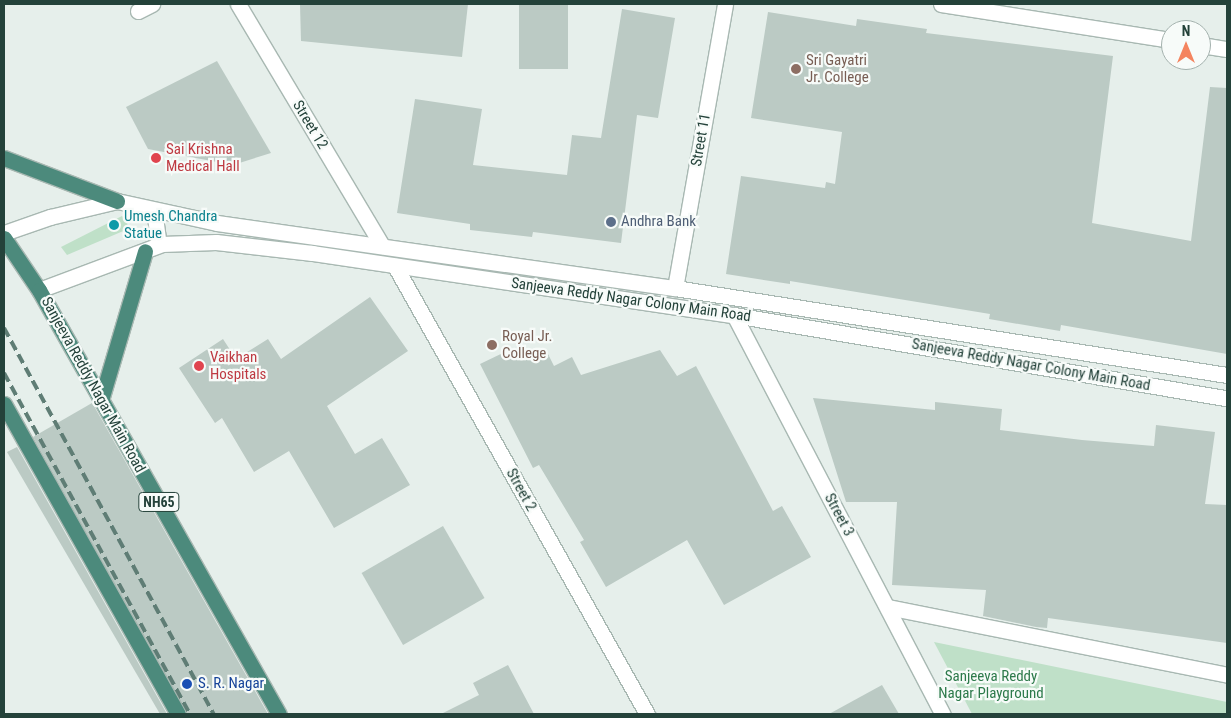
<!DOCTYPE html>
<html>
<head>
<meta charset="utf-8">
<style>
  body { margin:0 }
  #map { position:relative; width:1231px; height:718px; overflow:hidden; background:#e6efeb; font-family:"Roboto Condensed",sans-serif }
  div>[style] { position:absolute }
  .green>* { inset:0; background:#bfe0c8 }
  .building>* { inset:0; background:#bbcac4; transform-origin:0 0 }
  .roads { filter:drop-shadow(1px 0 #a8b8b2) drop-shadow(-1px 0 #a8b8b2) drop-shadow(0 1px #a8b8b2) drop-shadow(0 -1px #a8b8b2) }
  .minor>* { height:15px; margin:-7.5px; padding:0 7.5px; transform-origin:7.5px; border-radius:7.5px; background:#fff }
  .secondary>* { height:15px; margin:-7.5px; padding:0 7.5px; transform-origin:7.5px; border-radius:7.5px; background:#fff }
  .trunk>* { height:15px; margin:-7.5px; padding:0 7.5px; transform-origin:7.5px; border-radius:7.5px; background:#4c8a7c }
  .rail>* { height:4px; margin-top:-2px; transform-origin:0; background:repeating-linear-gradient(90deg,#5f7d75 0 10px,transparent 0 15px) }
  .dots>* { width:14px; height:14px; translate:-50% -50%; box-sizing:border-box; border:2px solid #f7fbf9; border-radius:50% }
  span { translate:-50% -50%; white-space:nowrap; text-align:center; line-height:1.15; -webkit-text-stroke:4.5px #f7fbf9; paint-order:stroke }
  .shield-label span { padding:1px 4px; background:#f7fbf9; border:1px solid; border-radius:4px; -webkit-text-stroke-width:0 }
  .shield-label { font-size:14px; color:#24423a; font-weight:700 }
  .education-label { font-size:15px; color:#785e54 }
  .left { translate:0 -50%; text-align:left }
  .street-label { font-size:15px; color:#24423a }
  .health-label { font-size:15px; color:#be3a42 }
  .culture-label { font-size:15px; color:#0d838f }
  .service-label { font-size:15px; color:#4e5e75 }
  .park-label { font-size:15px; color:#2d7a4b }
  .transit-label { font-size:15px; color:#164399 }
  .frame { position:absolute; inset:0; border:5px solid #24423a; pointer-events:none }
  .north { position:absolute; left:1161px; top:20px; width:50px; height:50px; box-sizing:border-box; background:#f7fbf9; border:1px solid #a3b1ad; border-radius:50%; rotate:0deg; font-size:14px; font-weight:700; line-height:20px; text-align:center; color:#24423a }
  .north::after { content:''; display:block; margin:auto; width:18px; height:22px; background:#f4845f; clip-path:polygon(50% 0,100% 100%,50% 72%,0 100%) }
</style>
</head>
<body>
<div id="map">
  <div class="green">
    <i style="clip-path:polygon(122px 216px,127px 221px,128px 229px,67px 255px,61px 247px)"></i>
    <i style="clip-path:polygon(934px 642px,1227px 702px,1227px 714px,972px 714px)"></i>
  </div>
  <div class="building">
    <i style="clip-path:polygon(300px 4px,468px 4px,462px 57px,301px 41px)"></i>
    <i style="left:519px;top:4px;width:49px;height:65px"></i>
    <i style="clip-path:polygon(622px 9px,675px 18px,658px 118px,637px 115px,621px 243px,533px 232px,532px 237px,470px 230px,470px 224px,397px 213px,415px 99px,482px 109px,473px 165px,567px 175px,572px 135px,601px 138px)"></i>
    <i style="clip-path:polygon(768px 12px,856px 26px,857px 19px,927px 29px,926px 33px,1113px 56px,1092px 223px,1191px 241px,1210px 87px,1227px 88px,1227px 354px,1061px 325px,1060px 331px,989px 319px,990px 314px,790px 281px,790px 284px,726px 274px,741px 176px,825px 188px,826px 182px,835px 184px,842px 132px,751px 118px)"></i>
    <i style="clip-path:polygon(217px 61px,271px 153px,233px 165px,148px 149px,126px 107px)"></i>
    <i style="clip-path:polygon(370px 297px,408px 351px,327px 406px,355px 454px,382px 438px,410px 485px,334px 528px,289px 451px,254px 472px,222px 418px,215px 423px,179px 368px,223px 339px,236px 359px,268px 339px,281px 359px)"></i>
    <i style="clip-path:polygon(660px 350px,677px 376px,696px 366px,773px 511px,782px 506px,811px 557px,724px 605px,687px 540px,606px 587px,580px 542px,584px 540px,539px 465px,533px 468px,480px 364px,507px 351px,512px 359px,527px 351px,532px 360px,547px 352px,554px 366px,572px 357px,581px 375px)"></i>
    <i style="clip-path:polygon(813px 398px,935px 410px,935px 402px,1002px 409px,1000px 430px,1082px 440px,1154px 446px,1156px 425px,1215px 432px,1205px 504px,1227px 505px,1227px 643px,1048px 618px,1047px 628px,1036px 627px,983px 616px,986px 590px,892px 585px,897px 502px,846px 502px)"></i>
    <i style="clip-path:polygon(92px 403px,94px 406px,268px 714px,187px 714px,33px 437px)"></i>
    <i style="clip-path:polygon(17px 447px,167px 714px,160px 714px,7px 452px)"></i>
    <i style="left:443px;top:526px;width:83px;height:94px;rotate:60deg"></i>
    <i style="clip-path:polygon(508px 665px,534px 714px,441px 714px,479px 695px,473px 683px)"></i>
    <i style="clip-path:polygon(882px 685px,899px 714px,829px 714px)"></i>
  </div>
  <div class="roads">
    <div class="minor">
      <i style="left:238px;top:4px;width:282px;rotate:59.2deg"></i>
      <i style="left:941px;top:4px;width:233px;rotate:8.9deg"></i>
      <i style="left:138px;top:11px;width:16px;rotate:-27deg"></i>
      <i style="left:1201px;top:45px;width:26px;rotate:9deg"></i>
      <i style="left:395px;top:266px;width:514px;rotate:60.64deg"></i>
      <i style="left:675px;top:288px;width:288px;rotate:-80deg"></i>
      <i style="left:734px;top:315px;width:450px;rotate:62.4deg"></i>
      <i style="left:888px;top:607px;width:346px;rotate:11.3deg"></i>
    </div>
    <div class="secondary">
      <i style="left:154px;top:210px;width:35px;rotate:82deg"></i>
      <i style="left:4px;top:233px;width:49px;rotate:-19.2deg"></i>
      <i style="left:50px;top:217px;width:69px;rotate:-13.4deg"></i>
      <i style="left:117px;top:201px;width:102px;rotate:12.4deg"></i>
      <i style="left:217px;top:223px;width:463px;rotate:8.1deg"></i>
      <i style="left:675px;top:288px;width:559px;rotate:8.96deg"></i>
      <i style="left:39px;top:290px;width:131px;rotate:-20.5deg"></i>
      <i style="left:162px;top:244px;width:54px;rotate:-2.1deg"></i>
      <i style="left:216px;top:242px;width:97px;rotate:6.5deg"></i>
      <i style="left:312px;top:253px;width:427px;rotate:8.4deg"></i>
      <i style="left:734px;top:315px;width:500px;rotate:9.6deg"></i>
    </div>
    <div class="trunk">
      <i style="left:4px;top:158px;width:121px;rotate:20.8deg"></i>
      <i style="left:4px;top:238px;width:63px;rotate:56.1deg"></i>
      <i style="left:39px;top:290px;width:487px;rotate:60.5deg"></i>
      <i style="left:101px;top:400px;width:155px;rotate:-73.5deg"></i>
      <i style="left:4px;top:404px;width:355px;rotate:60.7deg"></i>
    </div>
  </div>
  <div class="rail">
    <i style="left:4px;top:328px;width:439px;rotate:61.5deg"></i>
    <i style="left:4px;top:373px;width:388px;rotate:61.4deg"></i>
  </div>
  <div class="dots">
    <i style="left:796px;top:69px;background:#8d6e63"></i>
    <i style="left:156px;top:158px;background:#e0444e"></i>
    <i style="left:611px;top:222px;background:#5c6f8a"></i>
    <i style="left:114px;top:225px;background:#0f9aa8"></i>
    <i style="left:492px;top:345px;background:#8d6e63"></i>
    <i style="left:199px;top:366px;background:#e0444e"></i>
    <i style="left:187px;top:684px;background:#1a4fb4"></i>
  </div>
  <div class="shield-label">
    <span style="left:159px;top:502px">NH65</span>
  </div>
  <div class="education-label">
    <span class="left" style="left:806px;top:69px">Sri Gayatri<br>Jr. College</span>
    <span class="left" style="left:502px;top:345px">Royal Jr.<br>College</span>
  </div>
  <div class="street-label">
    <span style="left:310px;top:125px;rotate:59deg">Street 12</span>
    <span style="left:701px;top:140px;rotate:-80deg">Street 11</span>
    <span style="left:631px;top:300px;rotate:8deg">Sanjeeva Reddy Nagar Colony Main Road</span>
    <span style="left:1031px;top:365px;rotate:10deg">Sanjeeva Reddy Nagar Colony Main Road</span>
    <span style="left:93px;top:385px;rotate:61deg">Sanjeeva Reddy Nagar Main Road</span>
    <span style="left:521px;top:490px;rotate:61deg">Street 2</span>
    <span style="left:839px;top:515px;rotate:62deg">Street 3</span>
  </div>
  <div class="health-label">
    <span class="left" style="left:166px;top:158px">Sai Krishna<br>Medical Hall</span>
    <span class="left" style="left:210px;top:366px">Vaikhan<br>Hospitals</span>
  </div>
  <div class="culture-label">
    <span class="left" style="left:124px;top:225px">Umesh Chandra<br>Statue</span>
  </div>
  <div class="service-label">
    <span class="left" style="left:621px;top:222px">Andhra Bank</span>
  </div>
  <div class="park-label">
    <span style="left:991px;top:685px">Sanjeeva Reddy<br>Nagar Playground</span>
  </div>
  <div class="transit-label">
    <span class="left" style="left:198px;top:684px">S. R. Nagar</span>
  </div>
  <div class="frame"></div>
  <div class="north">N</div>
</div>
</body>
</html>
